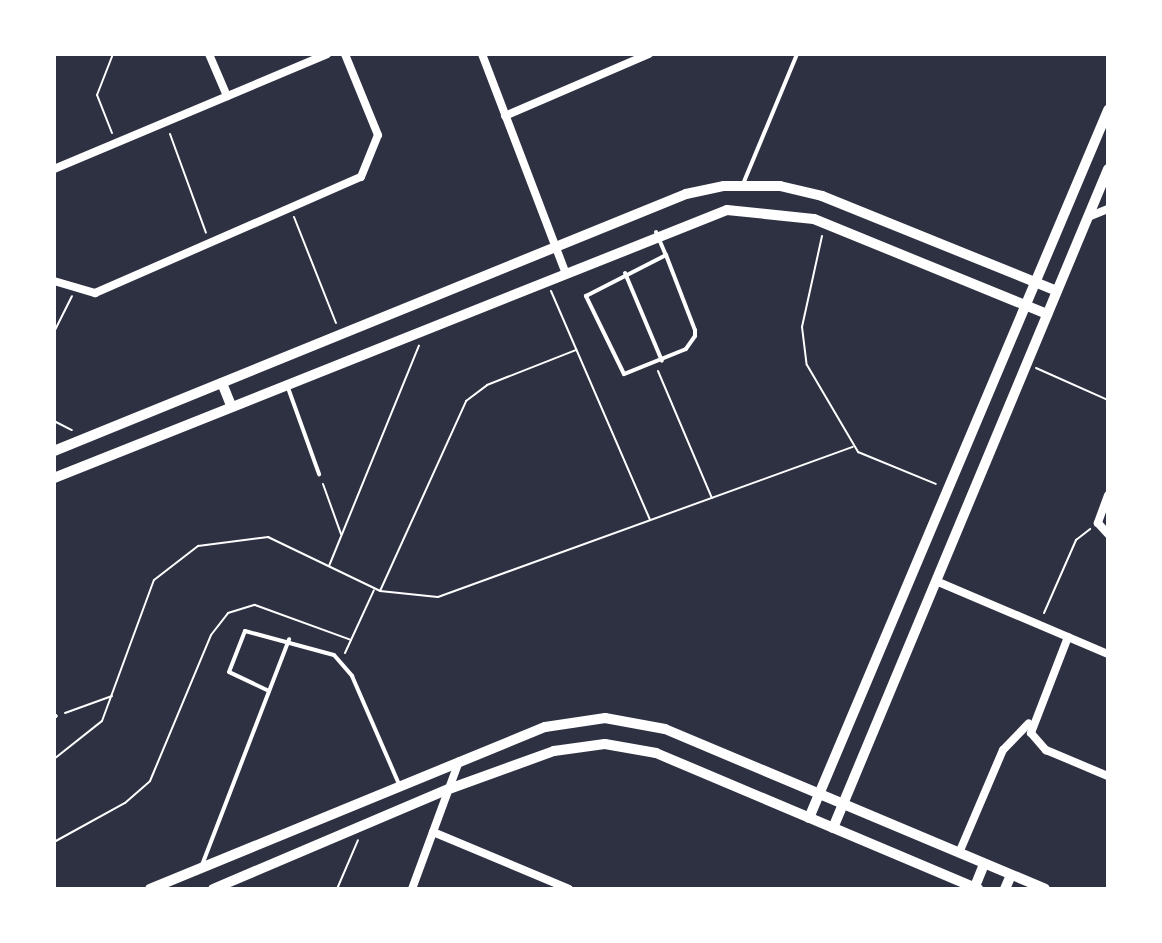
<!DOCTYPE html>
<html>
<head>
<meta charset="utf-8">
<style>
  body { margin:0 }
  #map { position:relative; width:1162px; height:943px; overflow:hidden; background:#2d3142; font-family:Mulish,sans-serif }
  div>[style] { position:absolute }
  .path>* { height:2px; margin:-1px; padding:0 1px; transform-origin:1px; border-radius:1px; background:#fff }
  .service>* { height:4px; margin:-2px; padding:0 2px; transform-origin:2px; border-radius:2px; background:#fff }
  .minor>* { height:8px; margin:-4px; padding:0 4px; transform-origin:4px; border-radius:4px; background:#fff }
  .tertiary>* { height:10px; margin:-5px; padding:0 5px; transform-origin:5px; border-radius:5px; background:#fff }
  span { translate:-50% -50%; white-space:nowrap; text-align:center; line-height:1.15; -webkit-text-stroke:6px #fff; paint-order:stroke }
  .frame { position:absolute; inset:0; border:56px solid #fff; pointer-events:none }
</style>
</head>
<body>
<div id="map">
  <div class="path">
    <i style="left:112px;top:133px;width:41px;rotate:-111.5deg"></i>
    <i style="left:97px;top:95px;width:44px;rotate:-68.7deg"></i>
    <i style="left:170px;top:134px;width:105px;rotate:70deg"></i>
    <i style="left:294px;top:217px;width:114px;rotate:68.4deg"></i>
    <i style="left:822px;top:236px;width:93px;rotate:102.4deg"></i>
    <i style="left:802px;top:327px;width:38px;rotate:83deg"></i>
    <i style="left:807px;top:365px;width:101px;rotate:59.6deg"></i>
    <i style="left:858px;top:452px;width:84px;rotate:22.3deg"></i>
    <i style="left:551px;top:291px;width:249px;rotate:66.6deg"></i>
    <i style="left:54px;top:332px;width:40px;rotate:-63.4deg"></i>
    <i style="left:1036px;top:368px;width:79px;rotate:24deg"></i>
    <i style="left:658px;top:371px;width:138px;rotate:67deg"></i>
    <i style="left:54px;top:421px;width:20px;rotate:27deg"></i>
    <i style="left:323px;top:484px;width:53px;rotate:70.2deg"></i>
    <i style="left:329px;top:566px;width:238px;rotate:-67.8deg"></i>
    <i style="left:380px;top:591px;width:209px;rotate:-65.6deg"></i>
    <i style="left:466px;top:401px;width:26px;rotate:-37deg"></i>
    <i style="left:487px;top:385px;width:96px;rotate:-21.5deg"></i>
    <i style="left:1044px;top:613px;width:80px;rotate:-66.3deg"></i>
    <i style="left:1076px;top:540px;width:18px;rotate:-38deg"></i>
    <i style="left:345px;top:653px;width:69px;rotate:-65.3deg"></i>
    <i style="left:65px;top:713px;width:50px;rotate:-19.9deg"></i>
    <i style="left:54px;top:759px;width:61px;rotate:-38.4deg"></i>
    <i style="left:102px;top:721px;width:150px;rotate:-69.8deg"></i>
    <i style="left:154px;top:580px;width:56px;rotate:-37.7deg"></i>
    <i style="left:198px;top:546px;width:71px;rotate:-7.3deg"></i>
    <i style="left:268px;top:537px;width:124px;rotate:25.7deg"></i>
    <i style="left:380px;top:591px;width:58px;rotate:5.9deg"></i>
    <i style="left:438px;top:597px;width:441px;rotate:-19.9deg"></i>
    <i style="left:54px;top:842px;width:81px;rotate:-28.8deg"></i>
    <i style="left:125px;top:803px;width:33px;rotate:-41deg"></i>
    <i style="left:150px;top:781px;width:158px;rotate:-67.3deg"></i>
    <i style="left:211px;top:635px;width:28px;rotate:-52deg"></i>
    <i style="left:228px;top:613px;width:28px;rotate:-17deg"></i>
    <i style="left:255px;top:605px;width:102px;rotate:20deg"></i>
    <i style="left:337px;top:889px;width:53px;rotate:-66.8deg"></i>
  </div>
  <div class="service">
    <i style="left:743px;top:184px;width:141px;rotate:-67.4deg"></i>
    <i style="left:656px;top:232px;width:25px;rotate:67deg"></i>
    <i style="left:666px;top:255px;width:80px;rotate:68.9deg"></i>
    <i style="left:695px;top:330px;width:6px;rotate:90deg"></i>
    <i style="left:695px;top:336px;width:16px;rotate:125deg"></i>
    <i style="left:686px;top:349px;width:67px;rotate:158deg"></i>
    <i style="left:624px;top:374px;width:87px;rotate:-116deg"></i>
    <i style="left:586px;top:296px;width:90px;rotate:-27.1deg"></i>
    <i style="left:625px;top:273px;width:95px;rotate:67.2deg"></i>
    <i style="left:287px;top:385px;width:95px;rotate:70.2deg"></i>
    <i style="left:269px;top:691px;width:44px;rotate:-154.6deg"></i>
    <i style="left:229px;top:672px;width:44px;rotate:-68.7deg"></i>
    <i style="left:245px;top:631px;width:92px;rotate:15.1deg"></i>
    <i style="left:334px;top:655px;width:28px;rotate:49deg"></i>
    <i style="left:352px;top:676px;width:118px;rotate:66.5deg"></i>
    <i style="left:54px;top:717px;width:2px;rotate:-27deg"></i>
    <i style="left:202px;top:865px;width:242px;rotate:-68.9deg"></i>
  </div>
  <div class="minor">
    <i style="left:209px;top:54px;width:46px;rotate:66.8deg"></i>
    <i style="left:482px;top:54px;width:230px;rotate:69.1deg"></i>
    <i style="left:505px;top:116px;width:157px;rotate:-23.3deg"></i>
    <i style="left:54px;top:169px;width:296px;rotate:-22.8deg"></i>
    <i style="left:1088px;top:217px;width:22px;rotate:-22deg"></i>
    <i style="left:54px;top:281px;width:43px;rotate:16.3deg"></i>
    <i style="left:95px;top:293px;width:290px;rotate:-23.6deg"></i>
    <i style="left:361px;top:177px;width:45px;rotate:-68deg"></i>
    <i style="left:378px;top:135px;width:87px;rotate:-112.2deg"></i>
    <i style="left:1108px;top:495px;width:30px;rotate:110deg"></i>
    <i style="left:1098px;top:523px;width:15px;rotate:48deg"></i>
    <i style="left:936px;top:581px;width:187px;rotate:23deg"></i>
    <i style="left:1068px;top:637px;width:103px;rotate:111.1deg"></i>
    <i style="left:1031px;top:733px;width:23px;rotate:49deg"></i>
    <i style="left:1046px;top:750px;width:67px;rotate:22.8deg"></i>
    <i style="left:433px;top:832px;width:147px;rotate:22.7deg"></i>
    <i style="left:959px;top:853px;width:112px;rotate:-66.9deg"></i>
    <i style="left:1003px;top:750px;width:37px;rotate:-46deg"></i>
    <i style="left:412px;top:889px;width:136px;rotate:-69.8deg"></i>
  </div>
  <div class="tertiary">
    <i style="left:222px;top:383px;width:24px;rotate:68deg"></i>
    <i style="left:54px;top:451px;width:682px;rotate:-22.13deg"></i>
    <i style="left:686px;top:194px;width:39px;rotate:-12deg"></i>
    <i style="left:724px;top:186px;width:56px"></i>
    <i style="left:780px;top:186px;width:43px;rotate:13.4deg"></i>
    <i style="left:822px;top:196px;width:253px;rotate:22deg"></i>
    <i style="left:54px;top:478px;width:724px;rotate:-21.71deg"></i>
    <i style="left:727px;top:210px;width:87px;rotate:5.9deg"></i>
    <i style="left:814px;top:219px;width:252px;rotate:22.2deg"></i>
    <i style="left:809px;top:818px;width:769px;rotate:-67.1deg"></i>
    <i style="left:833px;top:828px;width:714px;rotate:-67.35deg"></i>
    <i style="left:150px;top:889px;width:427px;rotate:-22.3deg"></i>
    <i style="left:545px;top:727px;width:61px;rotate:-8.5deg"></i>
    <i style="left:605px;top:718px;width:61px;rotate:10.4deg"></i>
    <i style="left:665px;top:729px;width:412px;rotate:22.8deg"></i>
    <i style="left:213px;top:889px;width:256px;rotate:-23deg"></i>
    <i style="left:449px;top:789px;width:112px;rotate:-19.9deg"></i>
    <i style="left:554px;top:751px;width:51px;rotate:-7.8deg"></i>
    <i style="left:605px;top:744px;width:52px;rotate:10deg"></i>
    <i style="left:656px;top:753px;width:350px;rotate:22.9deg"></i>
    <i style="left:974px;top:889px;width:27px;rotate:-68deg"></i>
    <i style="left:1005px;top:889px;width:15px;rotate:-67deg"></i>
  </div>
  <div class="frame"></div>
</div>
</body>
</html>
